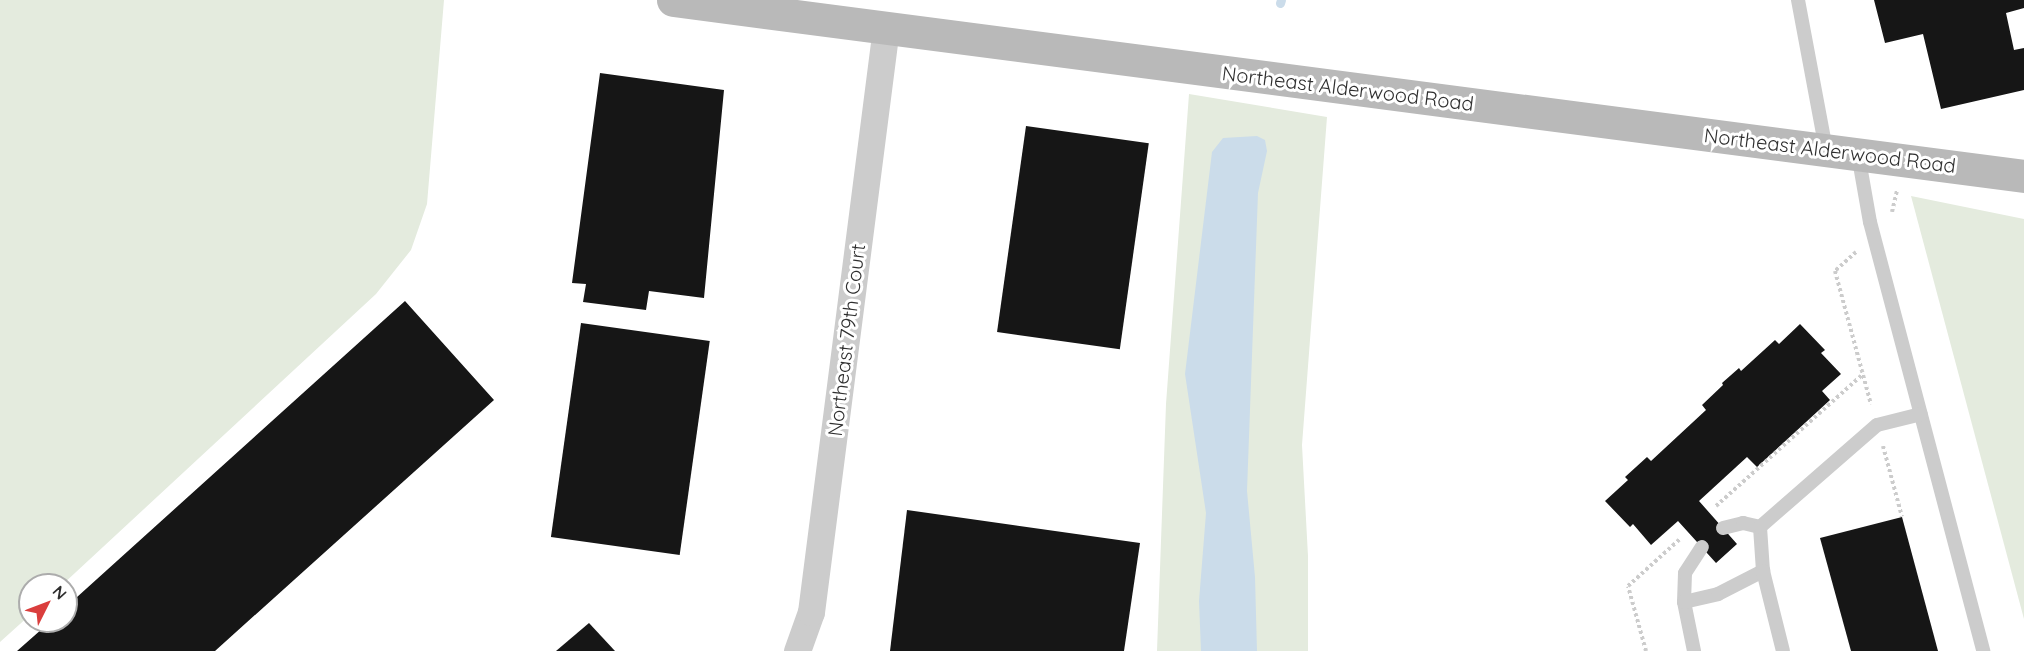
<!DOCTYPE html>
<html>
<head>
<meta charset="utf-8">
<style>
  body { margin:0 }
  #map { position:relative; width:2024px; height:651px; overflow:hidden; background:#fff; font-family:Quicksand,sans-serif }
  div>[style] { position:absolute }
  .green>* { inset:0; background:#e4ebde }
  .water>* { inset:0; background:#cbdcea }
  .stream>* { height:9px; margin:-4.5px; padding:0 4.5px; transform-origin:4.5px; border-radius:4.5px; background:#cbdcea }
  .building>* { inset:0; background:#161616; transform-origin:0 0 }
  .path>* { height:4px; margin-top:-2px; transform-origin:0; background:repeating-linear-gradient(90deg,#ccc 0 3px,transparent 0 6px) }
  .lane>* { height:14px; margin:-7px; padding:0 7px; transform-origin:7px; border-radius:7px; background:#ccc }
  .street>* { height:27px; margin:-13.5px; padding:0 13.5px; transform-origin:13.5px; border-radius:13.5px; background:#ccc }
  .secondary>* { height:33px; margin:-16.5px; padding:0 16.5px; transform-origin:16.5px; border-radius:16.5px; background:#b9b9b9 }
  span { translate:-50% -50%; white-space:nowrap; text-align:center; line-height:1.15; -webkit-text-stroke:6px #fff; paint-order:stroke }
  .street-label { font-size:20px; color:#2f2f2f }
  .north { position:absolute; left:18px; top:573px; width:60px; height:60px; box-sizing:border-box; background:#fff; border:2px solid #acacac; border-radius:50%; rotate:48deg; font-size:16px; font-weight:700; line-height:24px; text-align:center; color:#2f2f2f }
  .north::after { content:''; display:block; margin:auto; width:21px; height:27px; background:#da3e3d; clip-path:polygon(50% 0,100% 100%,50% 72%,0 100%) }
</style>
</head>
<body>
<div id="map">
  <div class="green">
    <i style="clip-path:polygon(0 0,444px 0,427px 204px,411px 250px,376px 294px,62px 585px,30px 585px,30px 615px,0 642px)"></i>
    <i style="clip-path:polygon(1189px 94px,1327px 117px,1302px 445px,1308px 556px,1308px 651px,1157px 651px,1166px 404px)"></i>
    <i style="clip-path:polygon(1911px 196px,2024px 219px,2024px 619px)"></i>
  </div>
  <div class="water">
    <i style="clip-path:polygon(1257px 136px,1265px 140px,1267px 151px,1258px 193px,1247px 491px,1255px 577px,1257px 651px,1201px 651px,1199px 601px,1206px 513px,1185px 374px,1212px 152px,1223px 138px)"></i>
  </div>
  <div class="stream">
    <i style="left:1280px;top:3px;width:3px;rotate:-72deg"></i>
  </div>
  <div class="building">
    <i style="clip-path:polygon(1874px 0,2024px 0,2024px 8px,2006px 13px,2014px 50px,2024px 48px,2024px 90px,1941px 109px,1923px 34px,1885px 43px)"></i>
    <i style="clip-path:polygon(600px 73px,724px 90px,704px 298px,649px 291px,646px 310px,583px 302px,586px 284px,572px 283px)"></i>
    <i style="left:1026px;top:126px;width:124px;height:208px;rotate:8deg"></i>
    <i style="clip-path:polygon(405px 301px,494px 400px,215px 651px,17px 651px,51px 621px,66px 621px,66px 607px)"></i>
    <i style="left:581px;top:323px;width:130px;height:216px;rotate:8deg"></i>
    <i style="clip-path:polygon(1800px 324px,1825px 350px,1821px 353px,1841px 374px,1822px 391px,1830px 400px,1757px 467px,1747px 457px,1699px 501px,1737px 544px,1716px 563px,1678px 521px,1651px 545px,1633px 524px,1630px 527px,1605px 501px,1628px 480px,1625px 477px,1647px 457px,1651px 461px,1706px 410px,1702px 405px,1723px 385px,1722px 383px,1739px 368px,1741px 371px,1775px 340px,1779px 344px)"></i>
    <i style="clip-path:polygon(907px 510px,1140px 543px,1124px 651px,890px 651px)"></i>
    <i style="clip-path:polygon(1902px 517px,1938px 651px,1851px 651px,1820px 538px)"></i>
    <i style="clip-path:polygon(589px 623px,615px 651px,556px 651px)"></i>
  </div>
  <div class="path">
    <i style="left:1892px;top:212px;width:23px;rotate:-77deg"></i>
    <i style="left:1856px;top:252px;width:28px;rotate:138deg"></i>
    <i style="left:1835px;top:271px;width:138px;rotate:74.9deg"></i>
    <i style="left:1883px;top:446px;width:73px;rotate:75deg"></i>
    <i style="left:1716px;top:506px;width:198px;rotate:-41.9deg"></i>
    <i style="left:1646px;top:651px;width:67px;rotate:-105.5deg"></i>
    <i style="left:1628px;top:586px;width:70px;rotate:-42.1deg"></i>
  </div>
  <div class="lane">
    <i style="left:1798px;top:0;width:152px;rotate:79.4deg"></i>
    <i style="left:1858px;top:154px;width:69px;rotate:80deg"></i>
    <i style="left:1870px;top:222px;width:444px;rotate:75.2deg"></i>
    <i style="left:1723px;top:528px;width:21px;rotate:-14deg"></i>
    <i style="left:1743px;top:523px;width:17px;rotate:13deg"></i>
    <i style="left:1763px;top:571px;width:44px;rotate:-93.9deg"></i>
    <i style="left:1760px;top:527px;width:155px;rotate:-41.1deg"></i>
    <i style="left:1877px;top:425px;width:45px;rotate:-14deg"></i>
    <i style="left:1684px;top:602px;width:29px;rotate:-88deg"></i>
    <i style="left:1685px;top:573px;width:31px;rotate:-57deg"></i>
    <i style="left:1694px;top:651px;width:50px;rotate:-101.5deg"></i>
    <i style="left:1684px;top:602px;width:35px;rotate:-13deg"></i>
    <i style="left:1718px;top:594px;width:51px;rotate:-27.1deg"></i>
    <i style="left:1763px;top:571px;width:82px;rotate:76deg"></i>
  </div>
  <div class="street">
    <i style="left:797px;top:651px;width:41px;rotate:-70.3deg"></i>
    <i style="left:811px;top:612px;width:590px;rotate:-82.69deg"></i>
  </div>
  <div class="secondary">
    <i style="left:673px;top:0;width:1362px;rotate:7.42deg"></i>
  </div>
  <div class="street-label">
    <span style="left:1348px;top:88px;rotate:7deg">Northeast Alderwood Road</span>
    <span style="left:1830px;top:150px;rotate:7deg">Northeast Alderwood Road</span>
    <span style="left:846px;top:340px;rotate:-83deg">Northeast 79th Court</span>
  </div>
  <div class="north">N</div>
</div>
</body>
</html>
